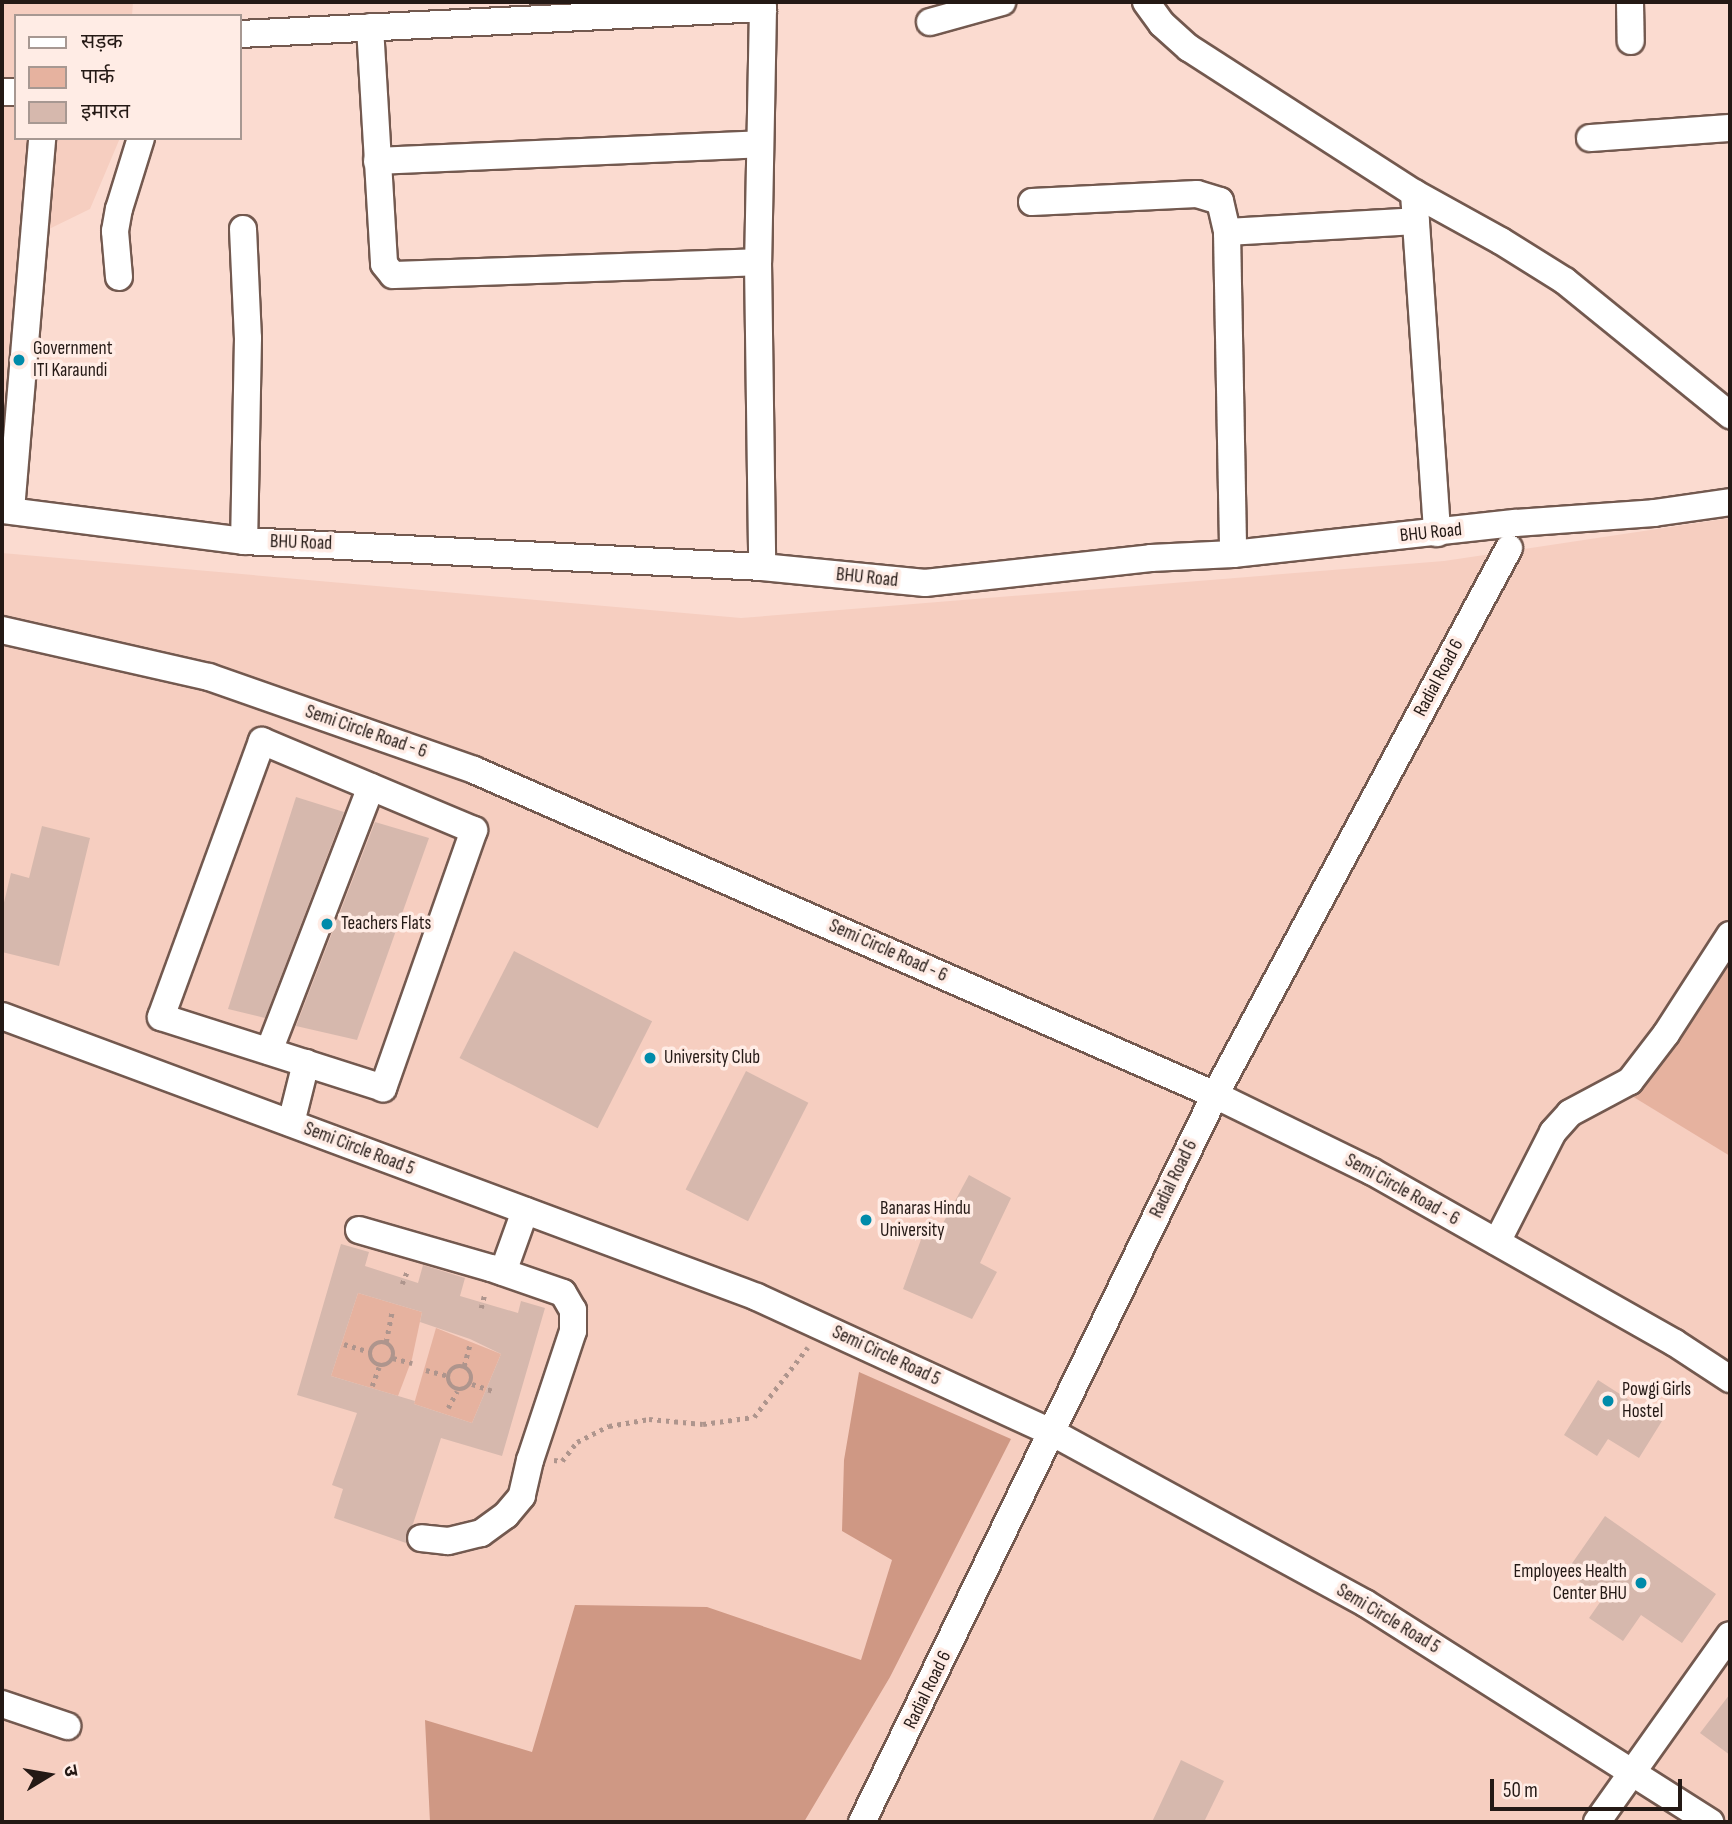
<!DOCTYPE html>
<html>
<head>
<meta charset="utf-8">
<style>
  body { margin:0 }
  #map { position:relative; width:1732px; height:1824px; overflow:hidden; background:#fbdbd0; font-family:"Sofia Sans Condensed","Noto Sans Devanagari",sans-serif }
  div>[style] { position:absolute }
  .built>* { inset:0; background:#f6cec0 }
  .green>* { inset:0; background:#e6b29f }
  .forest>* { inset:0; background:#cf9884 }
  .building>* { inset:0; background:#d6b8ad; transform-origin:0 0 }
  .path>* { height:4.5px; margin-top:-2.25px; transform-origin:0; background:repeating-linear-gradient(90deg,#ae958d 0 3.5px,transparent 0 8.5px) }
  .path>.ring { margin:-2.25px; padding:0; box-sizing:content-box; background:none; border:4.5px solid #ae958d; border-radius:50% }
  .roads { filter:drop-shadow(2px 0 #73594f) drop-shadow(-2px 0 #73594f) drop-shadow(0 2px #73594f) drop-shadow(0 -2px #73594f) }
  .minor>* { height:26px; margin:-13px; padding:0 13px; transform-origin:13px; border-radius:13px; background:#fff }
  .dots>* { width:19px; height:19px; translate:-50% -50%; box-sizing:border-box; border:4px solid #ffece5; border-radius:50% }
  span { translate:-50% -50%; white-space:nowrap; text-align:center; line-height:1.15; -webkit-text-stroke:7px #ffece5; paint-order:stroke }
  .poi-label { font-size:19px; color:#241915 }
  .left { translate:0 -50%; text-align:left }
  .right { translate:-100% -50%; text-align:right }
  .street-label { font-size:19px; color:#241915 }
  .frame { position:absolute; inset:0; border:4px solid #241915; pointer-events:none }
  .legend { position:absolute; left:14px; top:14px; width:228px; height:126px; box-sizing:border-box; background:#ffece5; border:2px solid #a79892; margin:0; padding:9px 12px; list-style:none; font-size:21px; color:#241915 }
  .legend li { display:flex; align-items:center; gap:14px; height:35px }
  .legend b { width:35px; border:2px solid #a79892 }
  .north { position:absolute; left:14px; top:1740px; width:70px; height:70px; -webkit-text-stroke:5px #ffece5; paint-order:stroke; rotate:79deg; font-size:19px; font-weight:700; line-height:28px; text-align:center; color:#241915 }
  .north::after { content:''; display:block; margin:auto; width:24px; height:32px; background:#241915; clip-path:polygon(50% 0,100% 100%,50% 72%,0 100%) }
  .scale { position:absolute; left:1490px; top:1779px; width:192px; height:32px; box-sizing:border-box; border:4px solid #241915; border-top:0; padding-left:9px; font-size:21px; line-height:24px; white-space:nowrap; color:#241915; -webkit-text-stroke:5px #ffece5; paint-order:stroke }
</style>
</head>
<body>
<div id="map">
  <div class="built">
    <i style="clip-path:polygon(2px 2px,133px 2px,132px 16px,16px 16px,16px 138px,120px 138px,90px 209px,47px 230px,2px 489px)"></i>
    <i style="clip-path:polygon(1730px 518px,1730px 1822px,2px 1822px,2px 553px,741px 618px,1444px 561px)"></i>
  </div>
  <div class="green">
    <i style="clip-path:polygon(1730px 921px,1730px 1156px,1627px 1093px)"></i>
    <i style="clip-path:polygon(358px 1293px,422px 1312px,412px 1359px,398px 1396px,331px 1376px)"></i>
    <i style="clip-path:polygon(436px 1328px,501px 1354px,472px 1423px,414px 1404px)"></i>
  </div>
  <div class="forest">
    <i style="clip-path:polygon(859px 1372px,1011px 1439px,890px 1677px,804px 1822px,430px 1822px,425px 1720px,532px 1752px,575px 1605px,707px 1607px,861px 1660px,892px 1560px,842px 1531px,844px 1460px)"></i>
  </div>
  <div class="building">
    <i style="clip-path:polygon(296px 797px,344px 812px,265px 1018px,228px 1009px)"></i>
    <i style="clip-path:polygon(375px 822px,429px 838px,357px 1040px,296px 1026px)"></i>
    <i style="clip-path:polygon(42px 826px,90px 838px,59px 966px,2px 952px,2px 911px,11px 873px,29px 878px)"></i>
    <i style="left:514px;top:951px;width:155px;height:120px;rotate:27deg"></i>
    <i style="left:746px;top:1071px;width:70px;height:133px;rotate:27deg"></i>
    <i style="clip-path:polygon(969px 1175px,1011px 1198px,980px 1263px,997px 1272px,972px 1319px,903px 1289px,927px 1223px,942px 1225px)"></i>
    <i style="clip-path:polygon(evenodd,341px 1244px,369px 1252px,365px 1266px,418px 1283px,423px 1265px,465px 1278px,460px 1296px,518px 1313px,521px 1301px,545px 1308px,502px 1456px,441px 1438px,413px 1524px,406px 1536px,406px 1543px,334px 1518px,343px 1489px,332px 1485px,357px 1413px,297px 1395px,341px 1244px,358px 1293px,422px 1312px,420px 1322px,470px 1339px,501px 1354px,472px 1423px,414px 1404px,415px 1401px,331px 1376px,358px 1293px)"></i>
    <i style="clip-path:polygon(1598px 1380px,1662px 1421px,1639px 1458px,1608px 1439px,1597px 1456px,1564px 1435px)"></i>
    <i style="clip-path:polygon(1605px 1516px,1716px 1594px,1682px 1643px,1641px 1615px,1623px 1641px,1589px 1618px,1603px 1598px,1566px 1572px)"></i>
    <i style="clip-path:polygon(1730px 1694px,1730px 1755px,1700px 1733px)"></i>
    <i style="clip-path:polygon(1181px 1760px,1224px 1781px,1204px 1822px,1152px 1822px)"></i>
  </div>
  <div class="path">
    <i style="left:402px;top:1284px;width:16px;rotate:-68deg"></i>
    <i style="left:481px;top:1308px;width:16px;rotate:-76deg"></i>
    <i class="ring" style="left:370px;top:1342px;width:19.5px;height:19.5px"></i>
    <i style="left:386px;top:1342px;width:33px;rotate:-79deg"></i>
    <i style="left:344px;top:1344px;width:27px;rotate:17deg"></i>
    <i style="left:393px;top:1358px;width:20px;rotate:15deg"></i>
    <i class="ring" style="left:448px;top:1366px;width:19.5px;height:19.5px"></i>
    <i style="left:464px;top:1366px;width:24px;rotate:-75deg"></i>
    <i style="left:426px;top:1370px;width:23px;rotate:15deg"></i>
    <i style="left:472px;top:1384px;width:22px;rotate:18deg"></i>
    <i style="left:372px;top:1386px;width:20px;rotate:-70deg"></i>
    <i style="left:448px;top:1408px;width:19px;rotate:-62deg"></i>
    <i style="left:554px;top:1460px;width:8px;rotate:7deg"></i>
    <i style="left:562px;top:1461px;width:24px;rotate:-52deg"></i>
    <i style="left:577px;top:1442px;width:36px;rotate:-27deg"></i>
    <i style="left:609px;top:1426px;width:41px;rotate:-9.9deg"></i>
    <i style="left:649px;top:1419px;width:54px;rotate:5.3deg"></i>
    <i style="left:703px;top:1424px;width:51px;rotate:-7.8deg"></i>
    <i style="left:754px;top:1417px;width:88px;rotate:-52.4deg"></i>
  </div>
  <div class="roads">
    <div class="minor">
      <i style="left:1146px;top:2px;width:27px;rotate:54deg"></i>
      <i style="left:1162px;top:24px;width:36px;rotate:42deg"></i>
      <i style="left:1189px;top:48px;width:268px;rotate:32.8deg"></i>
      <i style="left:1414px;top:193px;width:99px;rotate:28.9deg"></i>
      <i style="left:1501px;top:241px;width:75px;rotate:32deg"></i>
      <i style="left:1565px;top:281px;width:213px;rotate:39.1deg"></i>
      <i style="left:1630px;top:2px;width:39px;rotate:89deg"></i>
      <i style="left:930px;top:22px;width:75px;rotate:-15.5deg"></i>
      <i style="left:370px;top:27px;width:237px;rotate:86.6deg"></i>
      <i style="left:384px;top:264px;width:14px;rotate:51deg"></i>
      <i style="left:393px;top:275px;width:365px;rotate:-2deg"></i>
      <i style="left:240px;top:34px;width:524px;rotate:-2.85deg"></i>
      <i style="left:763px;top:8px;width:254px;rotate:91.1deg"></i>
      <i style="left:758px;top:262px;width:305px;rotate:89.2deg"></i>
      <i style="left:2px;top:92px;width:14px"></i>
      <i style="left:1590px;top:138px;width:140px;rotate:-4.1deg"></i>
      <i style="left:377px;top:161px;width:382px;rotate:-2.5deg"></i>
      <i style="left:1414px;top:193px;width:341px;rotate:86.1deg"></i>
      <i style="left:1032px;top:202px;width:165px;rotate:-2.8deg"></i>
      <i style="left:1197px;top:194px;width:24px;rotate:17deg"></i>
      <i style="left:1220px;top:201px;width:32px;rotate:77deg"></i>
      <i style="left:1227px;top:232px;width:322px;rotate:88.9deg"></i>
      <i style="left:243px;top:229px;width:109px;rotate:87.4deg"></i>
      <i style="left:248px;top:338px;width:203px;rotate:91.1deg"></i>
      <i style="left:1227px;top:232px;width:189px;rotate:-3.3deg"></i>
      <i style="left:119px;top:277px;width:46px;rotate:-95deg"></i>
      <i style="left:115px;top:231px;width:22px;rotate:-80deg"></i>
      <i style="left:119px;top:209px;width:74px;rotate:-72.8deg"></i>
      <i style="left:2px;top:510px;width:244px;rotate:7.3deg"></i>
      <i style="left:244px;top:541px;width:519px;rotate:2.87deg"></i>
      <i style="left:762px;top:567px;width:164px;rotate:5.6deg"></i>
      <i style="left:925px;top:583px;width:227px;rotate:-6.3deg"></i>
      <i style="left:1151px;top:558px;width:82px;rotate:-2.8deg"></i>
      <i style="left:1233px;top:554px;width:285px;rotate:-6.3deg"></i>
      <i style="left:1516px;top:523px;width:138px;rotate:-4.1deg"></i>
      <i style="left:1654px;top:513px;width:77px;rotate:-8.2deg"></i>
      <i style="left:11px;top:510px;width:373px;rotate:-85.2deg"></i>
      <i style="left:2px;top:630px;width:212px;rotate:12.8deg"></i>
      <i style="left:209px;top:677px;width:281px;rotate:19.3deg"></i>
      <i style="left:474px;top:770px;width:809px;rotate:23.68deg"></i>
      <i style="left:1215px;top:1095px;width:174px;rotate:26deg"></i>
      <i style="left:1371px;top:1171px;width:349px;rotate:29.5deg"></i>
      <i style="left:1675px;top:1343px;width:66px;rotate:33.2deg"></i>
      <i style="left:262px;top:741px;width:230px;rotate:22.8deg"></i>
      <i style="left:474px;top:830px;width:274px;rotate:109.4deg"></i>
      <i style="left:383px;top:1088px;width:233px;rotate:-162.3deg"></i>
      <i style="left:161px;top:1017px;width:294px;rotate:-69.9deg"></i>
      <i style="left:2px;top:1016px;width:806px;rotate:20.41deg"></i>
      <i style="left:757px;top:1297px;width:326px;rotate:24.7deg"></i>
      <i style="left:1053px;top:1433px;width:355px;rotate:28.6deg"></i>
      <i style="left:1365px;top:1603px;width:409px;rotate:32.4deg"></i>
      <i style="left:269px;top:1051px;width:283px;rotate:-68.9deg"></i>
      <i style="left:291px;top:1123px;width:62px;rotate:-76deg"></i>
      <i style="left:359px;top:1230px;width:137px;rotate:16.1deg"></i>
      <i style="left:491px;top:1268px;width:76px;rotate:19.1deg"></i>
      <i style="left:563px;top:1293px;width:20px;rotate:60deg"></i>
      <i style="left:573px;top:1310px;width:21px;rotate:90deg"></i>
      <i style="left:573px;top:1331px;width:136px;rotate:108.4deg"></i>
      <i style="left:530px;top:1460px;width:37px;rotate:103deg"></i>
      <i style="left:522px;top:1496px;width:25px;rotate:130deg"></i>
      <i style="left:506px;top:1515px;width:31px;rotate:144deg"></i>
      <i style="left:481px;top:1533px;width:34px;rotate:166deg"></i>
      <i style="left:448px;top:1541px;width:27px;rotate:-174deg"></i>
      <i style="left:1497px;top:1242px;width:123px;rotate:-63deg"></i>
      <i style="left:1553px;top:1132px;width:25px;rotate:-48deg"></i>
      <i style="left:1570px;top:1113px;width:68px;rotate:-28.1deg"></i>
      <i style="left:1630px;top:1081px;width:59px;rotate:-52.5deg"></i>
      <i style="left:1666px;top:1034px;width:118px;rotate:-57.1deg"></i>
      <i style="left:503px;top:1272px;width:65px;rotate:-70.2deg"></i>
      <i style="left:2px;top:1704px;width:69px;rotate:18.7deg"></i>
      <i style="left:862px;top:1822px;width:808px;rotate:-64.1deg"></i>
      <i style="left:1215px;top:1095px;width:621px;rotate:-61.74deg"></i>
      <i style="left:1597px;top:1822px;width:229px;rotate:-54.6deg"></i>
    </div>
  </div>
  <div class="dots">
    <i style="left:19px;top:360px;background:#008baa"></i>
    <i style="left:327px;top:924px;background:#008baa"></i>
    <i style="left:650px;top:1058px;background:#008baa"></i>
    <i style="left:866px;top:1220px;background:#008baa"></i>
    <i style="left:1608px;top:1401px;background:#008baa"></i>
    <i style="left:1641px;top:1583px;background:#008baa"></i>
  </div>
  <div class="poi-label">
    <span class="left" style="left:33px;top:360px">Government<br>ITI Karaundi</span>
    <span class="left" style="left:341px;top:924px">Teachers Flats</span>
    <span class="left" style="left:664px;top:1058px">University Club</span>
    <span class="left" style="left:880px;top:1220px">Banaras Hindu<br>University</span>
    <span class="left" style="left:1622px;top:1401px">Powgi Girls<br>Hostel</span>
    <span class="right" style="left:1627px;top:1583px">Employees Health<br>Center BHU</span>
  </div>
  <div class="street-label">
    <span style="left:1431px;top:533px;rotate:-6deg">BHU Road</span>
    <span style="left:301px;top:543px;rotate:2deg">BHU Road</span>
    <span style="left:867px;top:578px;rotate:6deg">BHU Road</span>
    <span style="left:1439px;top:678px;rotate:-62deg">Radial Road 6</span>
    <span style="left:366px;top:732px;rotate:19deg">Semi Circle Road - 6</span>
    <span style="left:888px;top:951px;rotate:24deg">Semi Circle Road - 6</span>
    <span style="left:359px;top:1149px;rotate:21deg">Semi Circle Road 5</span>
    <span style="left:1174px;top:1179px;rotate:-64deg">Radial Road 6</span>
    <span style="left:1402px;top:1190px;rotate:29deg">Semi Circle Road - 6</span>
    <span style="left:886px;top:1356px;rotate:25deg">Semi Circle Road 5</span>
    <span style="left:1388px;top:1619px;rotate:31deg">Semi Circle Road 5</span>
    <span style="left:928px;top:1690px;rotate:-64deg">Radial Road 6</span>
  </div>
  <div class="frame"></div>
  <ul class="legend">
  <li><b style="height:9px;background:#fff"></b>सड़क</li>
  <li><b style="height:19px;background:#e6b29f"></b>पार्क</li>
  <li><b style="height:19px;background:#d6b8ad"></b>इमारत</li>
  </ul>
  <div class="north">उ</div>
  <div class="scale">50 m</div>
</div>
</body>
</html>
